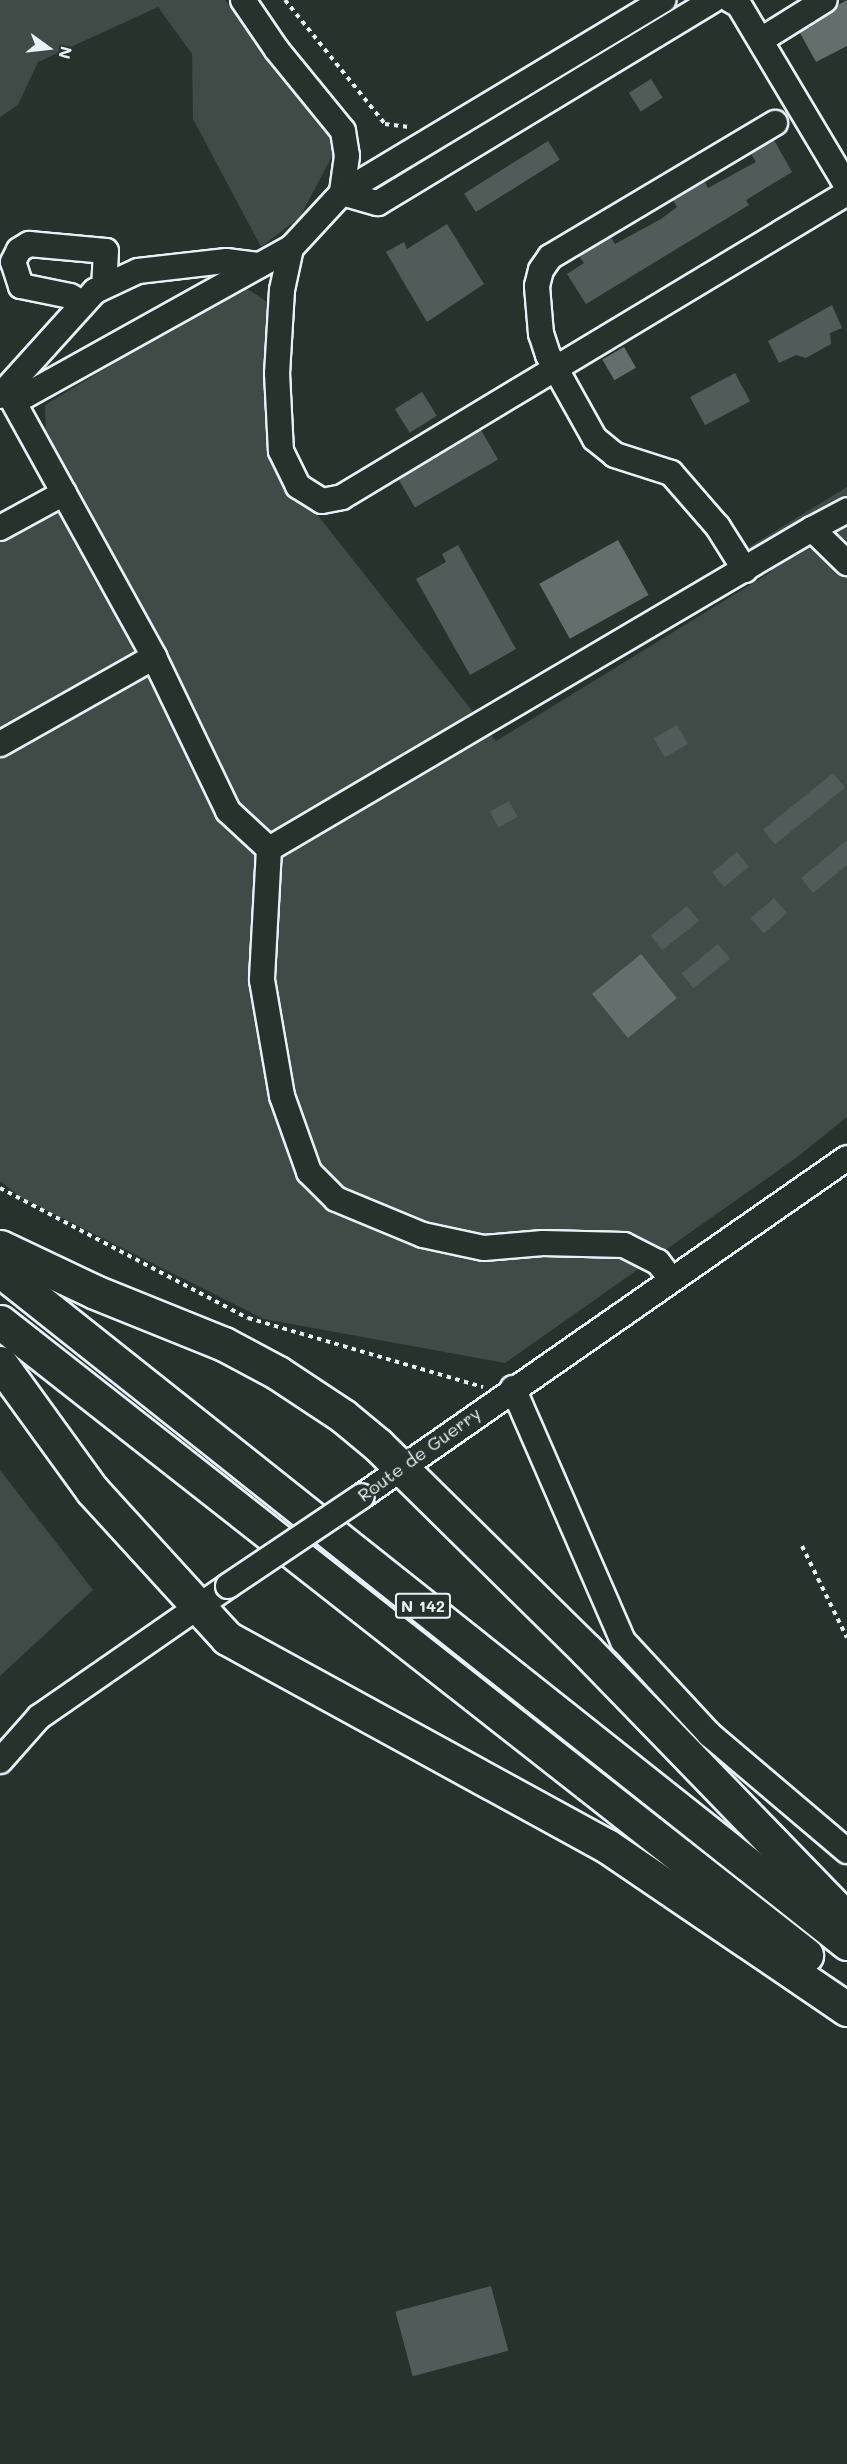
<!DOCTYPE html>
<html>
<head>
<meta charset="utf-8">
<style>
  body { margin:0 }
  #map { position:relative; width:847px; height:2464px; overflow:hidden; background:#26332d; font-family:Mali,sans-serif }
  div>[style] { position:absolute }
  .green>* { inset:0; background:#3e4b47 }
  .water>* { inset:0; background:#636f6d; transform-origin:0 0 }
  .building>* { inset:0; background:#505c59; transform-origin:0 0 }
  .path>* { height:4px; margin-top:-2px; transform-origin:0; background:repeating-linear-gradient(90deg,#e8f1f8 0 4.5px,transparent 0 9px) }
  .roads { filter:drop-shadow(2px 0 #e8f1f8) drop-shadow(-2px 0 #e8f1f8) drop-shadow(0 2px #e8f1f8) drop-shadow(0 -2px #e8f1f8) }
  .minor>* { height:24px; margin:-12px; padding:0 12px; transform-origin:12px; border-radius:12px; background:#26332d }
  .highway>* { height:33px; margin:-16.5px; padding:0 16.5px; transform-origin:16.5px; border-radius:16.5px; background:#26332d }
  .bridges { filter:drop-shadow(2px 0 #e8f1f8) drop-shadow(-2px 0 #e8f1f8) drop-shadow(0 2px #e8f1f8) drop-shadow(0 -2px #e8f1f8) }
  .minor-bridge>* { height:24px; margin:-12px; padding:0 12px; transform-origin:12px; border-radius:12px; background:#26332d }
  span { translate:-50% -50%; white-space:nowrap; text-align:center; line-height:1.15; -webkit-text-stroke:4.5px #26332d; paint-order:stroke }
  .shield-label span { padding:2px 4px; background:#26332d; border:2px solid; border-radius:4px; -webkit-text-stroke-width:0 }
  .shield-label { font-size:16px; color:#e8f1f8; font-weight:700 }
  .street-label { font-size:18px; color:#e8f1f8 }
  .north { position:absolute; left:18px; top:18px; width:60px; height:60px; -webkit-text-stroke:4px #26332d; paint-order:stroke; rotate:105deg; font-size:16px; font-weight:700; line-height:24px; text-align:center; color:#e8f1f8 }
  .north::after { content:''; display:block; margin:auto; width:21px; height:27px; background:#e8f1f8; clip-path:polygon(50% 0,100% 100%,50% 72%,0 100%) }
</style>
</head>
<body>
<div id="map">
  <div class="green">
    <i style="clip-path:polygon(0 0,225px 0,340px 141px,300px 217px,261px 247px,193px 119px,192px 54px,158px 7px,38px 62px,18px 105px,0 117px)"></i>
    <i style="clip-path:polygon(248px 289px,267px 302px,271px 456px,496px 741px,771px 572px,749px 547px,847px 487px,847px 1117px,796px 1158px,505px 1363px,264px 1319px,20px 1197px,0 1181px,0 538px,48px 506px,45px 405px,225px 296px)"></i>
    <i style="clip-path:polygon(0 1470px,93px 1590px,0 1676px)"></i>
  </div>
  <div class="water">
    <i style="clip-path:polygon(847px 0,847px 46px,816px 62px,800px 33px,801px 26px)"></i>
    <i style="left:624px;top:347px;width:24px;height:25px;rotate:60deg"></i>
    <i style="left:618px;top:540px;width:63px;height:90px;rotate:61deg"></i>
    <i style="left:641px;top:954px;width:57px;height:63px;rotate:51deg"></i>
  </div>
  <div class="building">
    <i style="left:651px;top:79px;width:22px;height:26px;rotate:58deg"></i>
    <i style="clip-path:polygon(774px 140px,792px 172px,746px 200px,749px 205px,586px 304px,567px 274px,584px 263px,579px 256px,611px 237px,615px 244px,661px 219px,677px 207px,673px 200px,705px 182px,708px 188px,756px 162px,751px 154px)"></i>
    <i style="left:548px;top:141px;width:22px;height:99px;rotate:58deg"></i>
    <i style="clip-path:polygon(447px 224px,484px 284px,427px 322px,386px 252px,404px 242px,407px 249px)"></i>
    <i style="clip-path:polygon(832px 305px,842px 328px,830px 333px,831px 344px,806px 358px,796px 355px,779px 363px,768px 341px)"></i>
    <i style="left:735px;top:373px;width:32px;height:51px;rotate:62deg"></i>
    <i style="left:422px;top:392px;width:28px;height:32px;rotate:58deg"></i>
    <i style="left:481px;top:430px;width:34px;height:96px;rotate:60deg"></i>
    <i style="clip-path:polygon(458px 545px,516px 649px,470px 675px,416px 579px,446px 562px,442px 554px)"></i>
    <i style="left:677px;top:725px;width:22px;height:27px;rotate:60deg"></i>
    <i style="left:833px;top:773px;width:19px;height:90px;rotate:51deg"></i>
    <i style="left:509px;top:801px;width:18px;height:22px;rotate:61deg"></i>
    <i style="clip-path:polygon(847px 840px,847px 865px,813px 893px,801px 878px)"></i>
    <i style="left:737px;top:852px;width:19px;height:32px;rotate:51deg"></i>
    <i style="left:774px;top:898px;width:20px;height:31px;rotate:49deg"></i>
    <i style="left:687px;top:906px;width:19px;height:47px;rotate:51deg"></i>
    <i style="left:718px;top:944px;width:19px;height:47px;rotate:51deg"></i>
    <i style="left:491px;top:2286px;width:67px;height:99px;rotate:75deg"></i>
  </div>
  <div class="path">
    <i style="left:285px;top:0;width:159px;rotate:51.1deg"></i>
    <i style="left:385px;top:124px;width:26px;rotate:7deg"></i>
    <i style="left:0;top:1188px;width:280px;rotate:27.7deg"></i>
    <i style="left:248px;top:1318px;width:245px;rotate:16.4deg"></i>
    <i style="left:802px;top:1546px;width:102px;rotate:63.9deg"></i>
  </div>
  <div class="roads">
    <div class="minor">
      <i style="left:243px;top:0;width:60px;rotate:55.8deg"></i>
      <i style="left:277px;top:50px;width:104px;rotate:50.8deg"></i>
      <i style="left:343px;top:131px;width:25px;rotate:81deg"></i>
      <i style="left:347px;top:156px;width:37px;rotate:98deg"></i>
      <i style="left:342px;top:193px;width:37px;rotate:16deg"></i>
      <i style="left:378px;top:203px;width:392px;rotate:-31.2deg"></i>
      <i style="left:730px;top:0;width:10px;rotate:29deg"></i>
      <i style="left:739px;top:5px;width:211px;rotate:59.2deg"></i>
      <i style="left:761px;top:40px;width:75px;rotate:-32deg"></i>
      <i style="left:291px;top:248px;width:43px;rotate:102.1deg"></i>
      <i style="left:282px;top:290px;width:83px;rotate:93.4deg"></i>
      <i style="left:277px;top:373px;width:78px;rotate:87.1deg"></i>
      <i style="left:281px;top:451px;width:39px;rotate:64deg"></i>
      <i style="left:298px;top:486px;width:28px;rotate:32deg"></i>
      <i style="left:322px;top:501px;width:20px;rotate:-11deg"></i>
      <i style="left:342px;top:497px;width:589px;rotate:-31.05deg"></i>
      <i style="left:82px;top:303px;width:14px;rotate:-150deg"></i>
      <i style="left:70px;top:296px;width:50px;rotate:-168.5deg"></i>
      <i style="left:21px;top:286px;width:25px;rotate:-108deg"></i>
      <i style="left:13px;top:262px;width:13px;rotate:-63deg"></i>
      <i style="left:19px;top:250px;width:12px;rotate:-31deg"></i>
      <i style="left:29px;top:244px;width:77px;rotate:5.2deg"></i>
      <i style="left:106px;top:251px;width:35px;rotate:93deg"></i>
      <i style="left:8px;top:392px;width:303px;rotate:61.1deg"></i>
      <i style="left:154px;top:657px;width:171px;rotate:64.3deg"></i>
      <i style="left:228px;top:811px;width:56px;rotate:42.8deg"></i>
      <i style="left:269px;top:849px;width:131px;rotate:93.1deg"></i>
      <i style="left:262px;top:980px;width:118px;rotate:80.2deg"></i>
      <i style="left:282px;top:1096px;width:81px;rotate:70.4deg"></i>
      <i style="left:309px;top:1172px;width:38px;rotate:45deg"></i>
      <i style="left:336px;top:1199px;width:94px;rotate:22.5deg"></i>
      <i style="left:423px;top:1235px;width:62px;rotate:12deg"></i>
      <i style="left:484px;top:1248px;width:59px;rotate:-4.8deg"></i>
      <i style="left:543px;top:1243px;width:81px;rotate:1.4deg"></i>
      <i style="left:624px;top:1245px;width:38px;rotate:27deg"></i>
      <i style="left:658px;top:1262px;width:21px;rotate:53deg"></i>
      <i style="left:0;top:396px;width:142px;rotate:-47.9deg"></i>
      <i style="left:95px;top:291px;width:47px;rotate:-24.9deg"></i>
      <i style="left:138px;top:271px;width:89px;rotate:-6.5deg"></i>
      <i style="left:226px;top:261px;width:34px;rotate:7deg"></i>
      <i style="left:14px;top:402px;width:317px;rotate:-29.1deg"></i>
      <i style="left:291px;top:248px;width:75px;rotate:-47.2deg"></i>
      <i style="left:342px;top:193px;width:375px;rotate:-31deg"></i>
      <i style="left:0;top:528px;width:73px;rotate:-28.7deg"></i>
      <i style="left:812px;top:529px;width:40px;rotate:-28deg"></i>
      <i style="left:745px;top:570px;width:51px;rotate:-122.1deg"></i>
      <i style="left:718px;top:527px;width:72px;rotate:-131deg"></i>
      <i style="left:671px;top:473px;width:59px;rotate:-162.2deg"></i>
      <i style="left:615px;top:455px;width:26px;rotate:-141deg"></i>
      <i style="left:595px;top:439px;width:96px;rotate:-119.2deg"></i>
      <i style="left:548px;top:355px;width:22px;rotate:-108deg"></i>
      <i style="left:541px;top:334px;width:48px;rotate:-94.8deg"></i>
      <i style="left:537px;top:286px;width:16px;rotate:-76deg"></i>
      <i style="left:541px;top:270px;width:16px;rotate:-55deg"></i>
      <i style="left:550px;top:257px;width:262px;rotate:-30.8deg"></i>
      <i style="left:0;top:744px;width:177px;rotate:-29.5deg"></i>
      <i style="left:269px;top:849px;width:630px;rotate:-30.51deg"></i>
      <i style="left:812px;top:529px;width:49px;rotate:44.2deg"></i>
      <i style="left:513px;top:1388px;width:276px;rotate:66.5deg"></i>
      <i style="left:623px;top:1641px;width:127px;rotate:47.2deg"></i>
      <i style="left:709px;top:1734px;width:181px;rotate:40.3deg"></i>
      <i style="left:362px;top:1496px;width:591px;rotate:-34.87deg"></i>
      <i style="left:0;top:1761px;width:59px;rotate:-48.4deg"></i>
      <i style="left:39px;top:1717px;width:230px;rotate:-34.7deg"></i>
    </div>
    <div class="highway">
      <i style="left:0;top:1247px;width:105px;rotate:25.3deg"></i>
      <i style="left:95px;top:1292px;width:139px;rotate:22deg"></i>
      <i style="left:224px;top:1344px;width:61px;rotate:28.2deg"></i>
      <i style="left:278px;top:1373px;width:78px;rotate:33.5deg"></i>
      <i style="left:343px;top:1416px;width:45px;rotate:39.6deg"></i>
      <i style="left:378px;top:1445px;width:292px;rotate:44.6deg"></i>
      <i style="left:586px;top:1650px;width:375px;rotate:45.9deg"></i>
      <i style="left:0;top:1270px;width:1082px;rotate:38.47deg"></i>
      <i style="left:0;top:1322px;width:1025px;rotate:38.14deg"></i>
      <i style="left:0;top:1363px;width:157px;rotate:54.1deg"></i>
      <i style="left:92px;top:1490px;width:200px;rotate:47.6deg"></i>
      <i style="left:227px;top:1638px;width:433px;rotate:28.7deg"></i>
      <i style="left:607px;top:1846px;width:290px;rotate:34.2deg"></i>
    </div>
  </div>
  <div class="bridges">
    <div class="minor-bridge">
      <i style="left:228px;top:1586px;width:161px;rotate:-33.9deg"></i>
    </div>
  </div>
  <div class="shield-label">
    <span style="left:423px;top:1606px">N 142</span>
  </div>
  <div class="street-label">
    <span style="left:419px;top:1454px;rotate:-36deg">Route de Guerry</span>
  </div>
  <div class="north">N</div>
</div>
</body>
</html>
